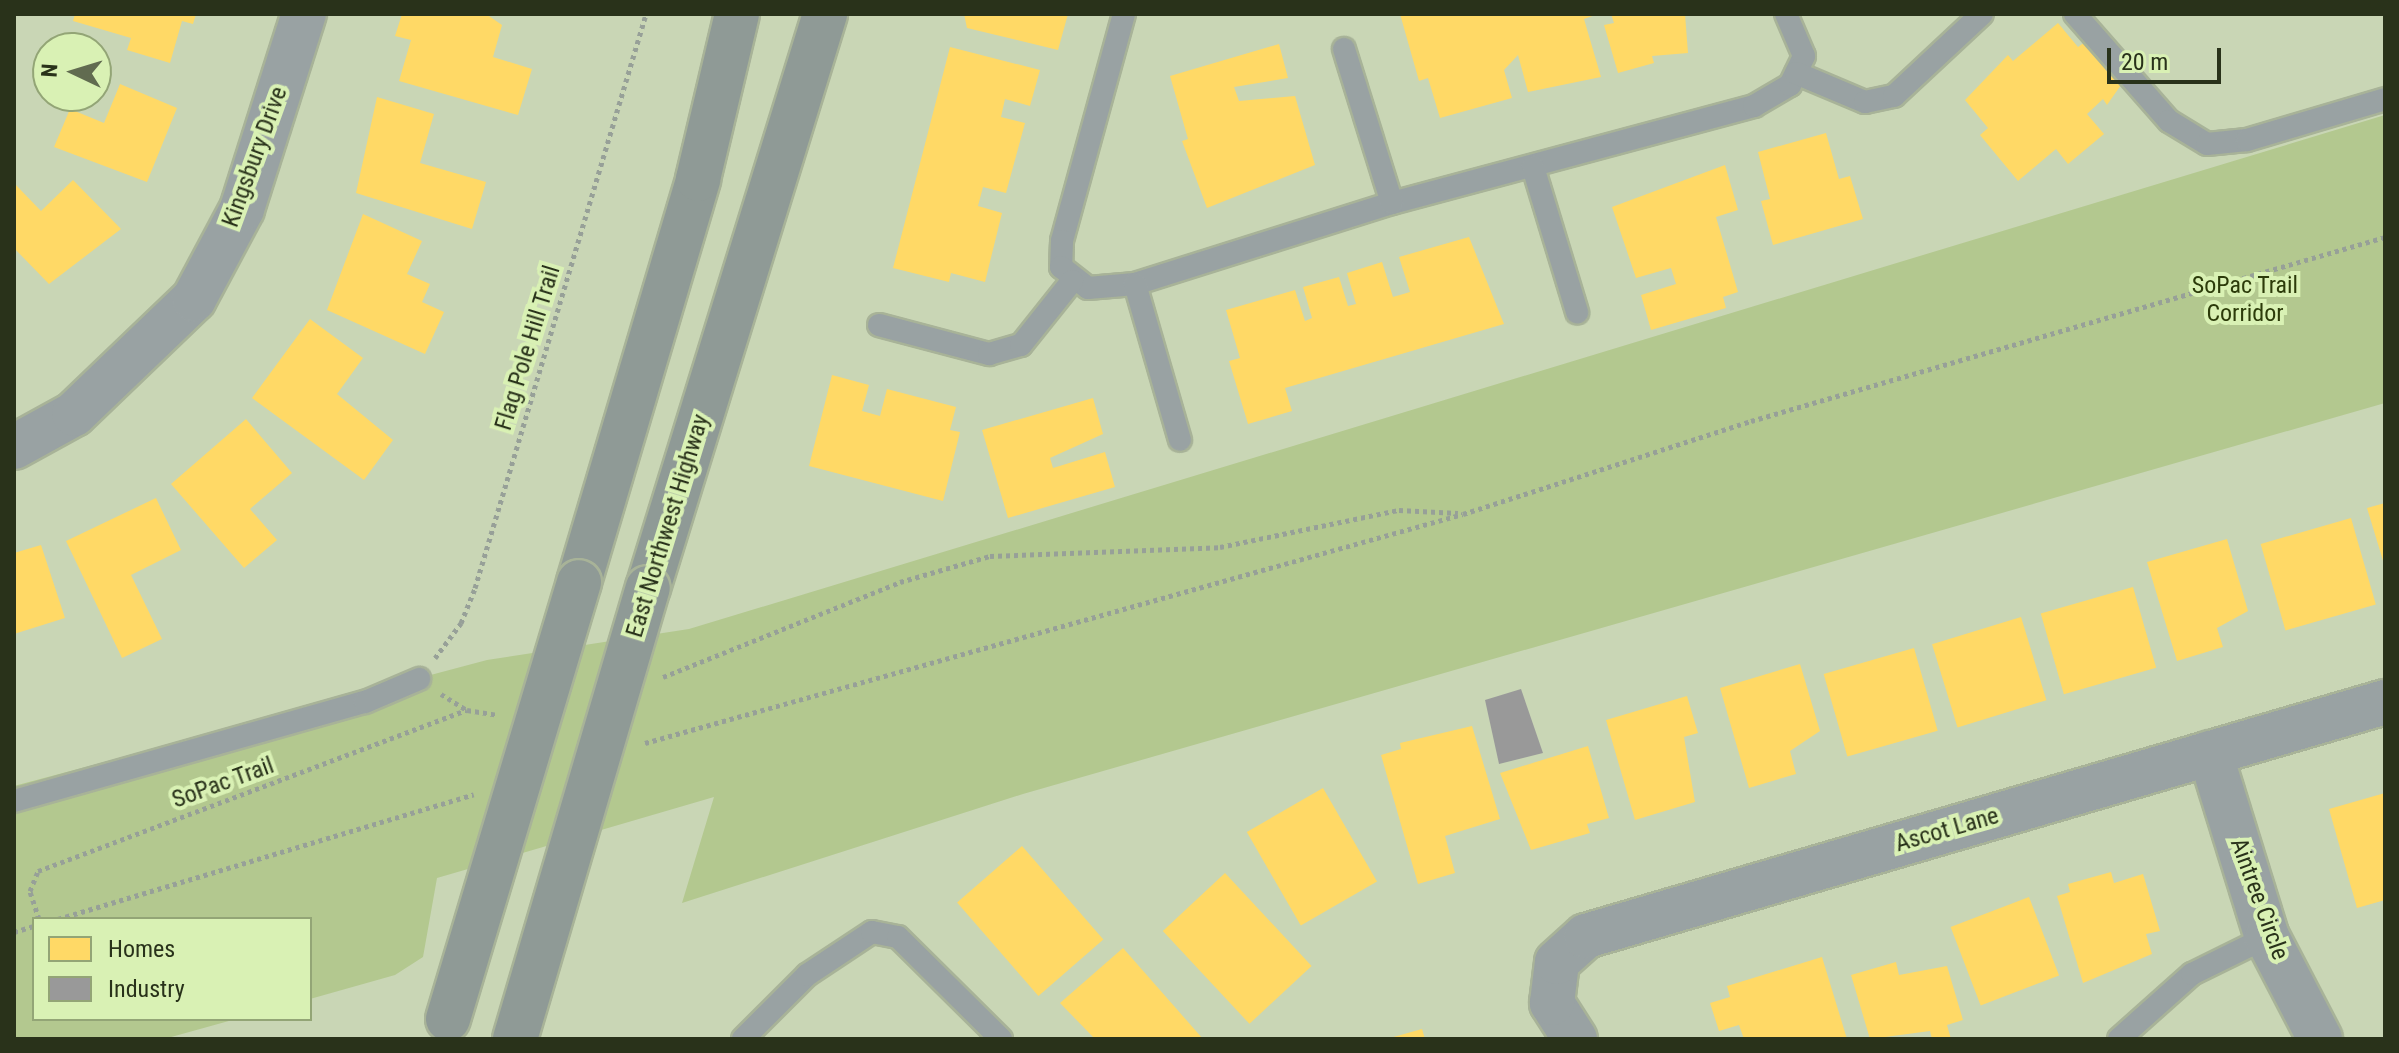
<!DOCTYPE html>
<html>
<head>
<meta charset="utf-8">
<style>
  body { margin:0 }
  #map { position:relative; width:2399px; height:1053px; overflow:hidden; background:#c9d6b5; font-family:"Roboto Condensed",sans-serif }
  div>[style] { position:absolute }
  .green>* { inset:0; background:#b3c88f }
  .homes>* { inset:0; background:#ffd966; transform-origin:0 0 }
  .industry>* { inset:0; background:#999 }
  .path>* { height:5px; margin-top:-2.5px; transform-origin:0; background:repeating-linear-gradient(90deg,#97a098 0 4px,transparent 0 8px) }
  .roads { filter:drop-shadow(2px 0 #a8b398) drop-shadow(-2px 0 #a8b398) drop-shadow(0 2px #a8b398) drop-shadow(0 -2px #a8b398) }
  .lane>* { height:22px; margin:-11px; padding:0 11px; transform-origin:11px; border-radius:11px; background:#99a2a3 }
  .street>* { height:44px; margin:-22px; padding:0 22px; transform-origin:22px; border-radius:22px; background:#99a2a3 }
  .primary>* { height:44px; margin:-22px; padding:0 22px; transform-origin:22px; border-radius:22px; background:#8f9a96 }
  .bridges { filter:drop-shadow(2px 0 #a8b398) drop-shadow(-2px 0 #a8b398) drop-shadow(0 2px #a8b398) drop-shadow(0 -2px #a8b398) }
  .primary-bridge>* { height:44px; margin:-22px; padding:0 22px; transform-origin:22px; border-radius:22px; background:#8f9a96 }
  span { translate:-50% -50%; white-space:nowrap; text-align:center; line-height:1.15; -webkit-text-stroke:8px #d9f1b4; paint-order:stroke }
  .street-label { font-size:24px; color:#29321a }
  .park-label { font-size:24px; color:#2c3b0a }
  .frame { position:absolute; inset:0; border:16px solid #29321a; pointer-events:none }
  .legend { position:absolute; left:32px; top:917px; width:280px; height:104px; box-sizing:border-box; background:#d9f1b4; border:2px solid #93a576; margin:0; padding:10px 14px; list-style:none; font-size:24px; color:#29321a }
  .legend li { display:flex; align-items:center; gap:16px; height:40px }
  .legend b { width:40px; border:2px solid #93a576 }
  .north { position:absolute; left:32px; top:32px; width:80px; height:80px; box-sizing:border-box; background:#d9f1b4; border:2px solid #93a576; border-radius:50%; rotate:274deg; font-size:22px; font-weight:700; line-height:32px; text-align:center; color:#29321a }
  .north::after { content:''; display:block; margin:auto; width:28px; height:36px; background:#616b50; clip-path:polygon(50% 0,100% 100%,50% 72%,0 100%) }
  .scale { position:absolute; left:2107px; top:48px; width:114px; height:36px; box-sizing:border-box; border:4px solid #29321a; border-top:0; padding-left:10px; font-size:24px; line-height:28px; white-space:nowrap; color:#29321a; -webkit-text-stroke:6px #d9f1b4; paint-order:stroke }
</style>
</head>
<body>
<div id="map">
  <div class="green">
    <i style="clip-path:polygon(2385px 115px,2385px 403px,1023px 794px,682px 903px,714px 797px,437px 878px,423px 957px,395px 975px,310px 999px,310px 919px,34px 919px,34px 1019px,236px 1019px,164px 1039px,14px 1039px,14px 786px,487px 660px,689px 629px)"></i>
  </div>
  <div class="homes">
    <i style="clip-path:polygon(75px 14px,196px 14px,193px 24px,182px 21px,170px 63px,127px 50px,131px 38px,73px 21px)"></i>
    <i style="clip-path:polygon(402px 14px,486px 14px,502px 25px,493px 57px,532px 69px,518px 115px,399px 81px,411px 40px,395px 36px)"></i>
    <i style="clip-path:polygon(964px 14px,1068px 14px,1058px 50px,967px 28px)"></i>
    <i style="clip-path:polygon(1400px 14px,1598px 14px,1584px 19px,1601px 77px,1528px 92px,1518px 55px,1504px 70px,1512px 98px,1440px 118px,1428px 78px,1419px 81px)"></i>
    <i style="clip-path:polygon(1611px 14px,1685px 14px,1688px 53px,1652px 56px,1654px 63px,1618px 73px,1604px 25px,1614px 23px)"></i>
    <i style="clip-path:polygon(2058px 23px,2078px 47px,2085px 42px,2121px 85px,2107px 105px,2103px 99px,2087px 114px,2104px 134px,2068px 164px,2056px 149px,2018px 181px,1980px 135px,1988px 128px,1965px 100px,2008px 55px,2013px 61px)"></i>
    <i style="clip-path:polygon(1279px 44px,1288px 78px,1234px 87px,1239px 101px,1295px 96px,1315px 165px,1207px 208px,1182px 141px,1188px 139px,1170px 76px)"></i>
    <i style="clip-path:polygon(950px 47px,1040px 70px,1030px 106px,1005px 99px,1001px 117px,1025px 123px,1006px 193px,983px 187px,978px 206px,1002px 213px,985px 282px,951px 273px,949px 282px,893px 268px)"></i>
    <i style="clip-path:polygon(120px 84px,177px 108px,147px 182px,54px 147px,70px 109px,104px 123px)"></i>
    <i style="clip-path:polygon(377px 97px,434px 114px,420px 163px,486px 182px,472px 229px,356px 193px)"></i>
    <i style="clip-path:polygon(1826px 133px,1839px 179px,1850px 176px,1863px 219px,1773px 245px,1761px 201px,1770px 199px,1758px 152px)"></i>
    <i style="clip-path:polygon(1725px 165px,1738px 210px,1716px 217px,1738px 292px,1723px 297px,1726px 308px,1651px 330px,1641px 295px,1676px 284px,1671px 268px,1636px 278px,1612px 207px)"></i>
    <i style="clip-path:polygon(73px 180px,121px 229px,49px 284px,14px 248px,14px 183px,41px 211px)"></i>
    <i style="clip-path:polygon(363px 214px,422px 241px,407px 274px,430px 284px,422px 302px,444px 312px,425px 354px,327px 310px)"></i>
    <i style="clip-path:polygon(1469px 237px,1504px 324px,1285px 388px,1292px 411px,1248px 424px,1229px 361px,1240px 358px,1226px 310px,1295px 290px,1305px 321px,1312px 318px,1303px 287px,1339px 277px,1348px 306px,1356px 304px,1347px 273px,1382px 262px,1393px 297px,1410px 292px,1399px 257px)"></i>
    <i style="clip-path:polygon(310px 319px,363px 358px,337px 394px,393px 440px,364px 480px,252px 398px)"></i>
    <i style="clip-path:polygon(832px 375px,869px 385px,862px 411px,880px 416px,887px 389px,956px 407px,950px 430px,960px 432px,943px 501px,809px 466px)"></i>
    <i style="clip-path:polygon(1093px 398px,1103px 434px,1050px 458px,1053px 468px,1105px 452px,1115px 487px,1008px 518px,982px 430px)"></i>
    <i style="clip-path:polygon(246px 419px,292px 473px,250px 509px,277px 540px,244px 568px,171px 484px)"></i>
    <i style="clip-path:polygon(156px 498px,181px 550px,131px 575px,162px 639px,122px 658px,66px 541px)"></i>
    <i style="clip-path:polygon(2385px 503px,2385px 564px,2384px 564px,2367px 508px)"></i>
    <i style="left:2351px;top:518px;width:90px;height:94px;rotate:74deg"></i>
    <i style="clip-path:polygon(2227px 539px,2248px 611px,2217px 628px,2223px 647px,2177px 661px,2147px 562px)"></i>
    <i style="clip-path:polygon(41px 545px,65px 618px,14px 634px,14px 553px)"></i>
    <i style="left:2133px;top:587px;width:84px;height:96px;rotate:74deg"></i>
    <i style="left:2021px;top:617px;width:87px;height:93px;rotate:73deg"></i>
    <i style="left:1914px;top:648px;width:86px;height:94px;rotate:74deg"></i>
    <i style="clip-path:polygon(1800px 664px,1820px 731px,1790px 751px,1796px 774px,1749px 788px,1720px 688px)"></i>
    <i style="clip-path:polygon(1687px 696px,1698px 733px,1684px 737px,1695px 802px,1635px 820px,1606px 720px)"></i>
    <i style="clip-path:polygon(1472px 726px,1500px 819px,1445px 836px,1455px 873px,1418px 884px,1381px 755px,1401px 749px,1400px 743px)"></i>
    <i style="clip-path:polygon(1588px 746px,1609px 818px,1587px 824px,1590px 833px,1531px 850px,1500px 773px)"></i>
    <i style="left:1323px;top:788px;width:108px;height:88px;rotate:60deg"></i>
    <i style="clip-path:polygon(2385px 793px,2385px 900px,2357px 908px,2329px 809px)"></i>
    <i style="left:1022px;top:846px;width:124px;height:86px;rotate:49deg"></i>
    <i style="clip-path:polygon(2111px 872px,2114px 883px,2143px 874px,2160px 931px,2146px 934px,2152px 954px,2083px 983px,2057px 896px,2070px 892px,2068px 884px)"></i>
    <i style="left:1225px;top:873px;width:127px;height:85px;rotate:47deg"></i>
    <i style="left:2029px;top:897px;width:84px;height:84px;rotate:69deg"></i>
    <i style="clip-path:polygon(1123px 948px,1203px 1039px,1095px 1039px,1060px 1003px)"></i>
    <i style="clip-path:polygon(1822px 957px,1847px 1039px,1744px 1039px,1739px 1025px,1719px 1031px,1710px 1003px,1730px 997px,1727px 986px)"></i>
    <i style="clip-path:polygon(1896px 962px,1899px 975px,1947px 966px,1963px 1020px,1947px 1025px,1951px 1039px,1932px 1039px,1930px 1031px,1870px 1039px,1851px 975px)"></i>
    <i style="clip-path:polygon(1422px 1029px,1425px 1039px,1390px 1039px,1390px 1038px)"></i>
  </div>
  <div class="industry">
    <i style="clip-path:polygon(1521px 689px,1543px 753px,1499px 764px,1485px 700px)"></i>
  </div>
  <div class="path">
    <i style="left:435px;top:658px;width:44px;rotate:-53.4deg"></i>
    <i style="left:461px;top:623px;width:38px;rotate:-68deg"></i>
    <i style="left:475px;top:588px;width:599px;rotate:-73.41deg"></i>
    <i style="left:663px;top:677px;width:255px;rotate:-21.8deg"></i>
    <i style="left:900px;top:582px;width:94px;rotate:-16.1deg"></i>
    <i style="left:990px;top:556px;width:230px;rotate:-2.2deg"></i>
    <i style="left:1220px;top:547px;width:183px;rotate:-11.7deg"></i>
    <i style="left:1399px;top:510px;width:59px;rotate:2.9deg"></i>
    <i style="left:441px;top:694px;width:31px;rotate:32deg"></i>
    <i style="left:467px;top:710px;width:31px;rotate:9deg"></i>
    <i style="left:645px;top:743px;width:849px;rotate:-15.64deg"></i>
    <i style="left:1463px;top:514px;width:303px;rotate:-17.9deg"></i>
    <i style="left:1751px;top:421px;width:660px;rotate:-16.18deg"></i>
    <i style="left:39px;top:919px;width:29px;rotate:-108deg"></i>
    <i style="left:30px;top:891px;width:22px;rotate:-68deg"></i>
    <i style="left:38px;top:871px;width:458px;rotate:-20.6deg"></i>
    <i style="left:58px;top:919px;width:434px;rotate:-16.7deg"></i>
    <i style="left:14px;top:932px;width:21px;rotate:-17deg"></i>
  </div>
  <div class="roads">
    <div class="lane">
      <i style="left:1124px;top:14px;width:235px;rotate:105.3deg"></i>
      <i style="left:1062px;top:241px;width:26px;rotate:92deg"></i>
      <i style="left:1061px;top:267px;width:34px;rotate:38deg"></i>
      <i style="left:1088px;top:288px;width:47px;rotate:-4.9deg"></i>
      <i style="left:1135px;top:284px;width:269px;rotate:-17.5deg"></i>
      <i style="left:1392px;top:203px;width:375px;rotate:-15deg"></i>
      <i style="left:1754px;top:106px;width:42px;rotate:-30.3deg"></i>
      <i style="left:1790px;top:85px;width:32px;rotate:-64deg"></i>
      <i style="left:1804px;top:56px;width:46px;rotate:-113.2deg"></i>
      <i style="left:2075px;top:14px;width:142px;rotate:48.7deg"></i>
      <i style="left:2169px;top:121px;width:44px;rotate:31.2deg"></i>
      <i style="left:2207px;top:144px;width:40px;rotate:-5.7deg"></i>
      <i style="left:2247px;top:140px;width:144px;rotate:-16.5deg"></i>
      <i style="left:1344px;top:49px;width:161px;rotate:72.7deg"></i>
      <i style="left:1796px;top:73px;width:75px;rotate:22.8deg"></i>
      <i style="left:1865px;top:102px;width:30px;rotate:-12deg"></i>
      <i style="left:1894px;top:96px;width:120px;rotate:-43deg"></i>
      <i style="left:1533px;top:167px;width:152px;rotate:73.1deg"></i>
      <i style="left:1135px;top:284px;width:162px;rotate:73.9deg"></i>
      <i style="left:879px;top:325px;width:114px;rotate:14.8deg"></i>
      <i style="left:989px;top:354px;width:33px;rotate:-16deg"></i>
      <i style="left:1021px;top:345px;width:82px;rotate:-51.4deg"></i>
      <i style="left:14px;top:801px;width:365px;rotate:-15.8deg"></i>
      <i style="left:365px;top:702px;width:59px;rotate:-23.1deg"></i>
      <i style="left:743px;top:1039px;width:91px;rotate:-45deg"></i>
      <i style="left:807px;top:975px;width:78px;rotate:-33.5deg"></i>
      <i style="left:872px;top:932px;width:26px;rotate:11deg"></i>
      <i style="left:898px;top:937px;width:145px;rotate:44.7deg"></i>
      <i style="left:2119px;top:1039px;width:98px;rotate:-41.7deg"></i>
      <i style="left:2192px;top:974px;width:84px;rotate:-26.3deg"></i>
    </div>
    <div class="street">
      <i style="left:14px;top:447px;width:68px;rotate:-28.8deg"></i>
      <i style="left:74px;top:414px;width:166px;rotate:-43.8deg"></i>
      <i style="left:194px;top:299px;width:102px;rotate:-61.9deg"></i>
      <i style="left:242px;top:209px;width:205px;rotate:-72.4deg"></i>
      <i style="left:2210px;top:753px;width:193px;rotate:72.8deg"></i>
      <i style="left:2267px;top:937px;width:115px;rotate:62.5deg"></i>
      <i style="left:1575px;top:1039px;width:43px;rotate:-122.6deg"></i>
      <i style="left:1552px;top:1003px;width:41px;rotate:-83deg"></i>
      <i style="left:1557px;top:962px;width:39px;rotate:-42deg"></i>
      <i style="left:1586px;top:936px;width:833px;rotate:-16.32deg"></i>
    </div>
    <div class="primary">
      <i style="left:579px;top:582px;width:420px;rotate:-73.5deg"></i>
      <i style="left:698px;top:179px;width:170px;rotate:-76.7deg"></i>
      <i style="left:648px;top:588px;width:601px;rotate:-72.86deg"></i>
    </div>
  </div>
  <div class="bridges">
    <div class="primary-bridge">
      <i style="left:448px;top:1019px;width:456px;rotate:-73.3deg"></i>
      <i style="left:515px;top:1039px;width:470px;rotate:-73.6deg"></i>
    </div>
  </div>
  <div class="street-label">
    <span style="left:255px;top:157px;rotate:-70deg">Kingsbury Drive</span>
    <span style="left:528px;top:348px;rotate:-73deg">Flag Pole Hill Trail</span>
    <span style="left:668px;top:526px;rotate:-73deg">East Northwest Highway</span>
    <span style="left:223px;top:783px;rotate:-20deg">SoPac Trail</span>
    <span style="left:1947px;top:830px;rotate:-16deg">Ascot Lane</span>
    <span style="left:2259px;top:899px;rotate:70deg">Aintree Circle</span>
  </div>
  <div class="park-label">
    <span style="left:2245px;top:300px">SoPac Trail<br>Corridor</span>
  </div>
  <div class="frame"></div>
  <ul class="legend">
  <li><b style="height:22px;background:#ffd966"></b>Homes</li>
  <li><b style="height:22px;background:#999"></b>Industry</li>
  </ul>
  <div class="north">N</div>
  <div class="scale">20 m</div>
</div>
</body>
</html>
